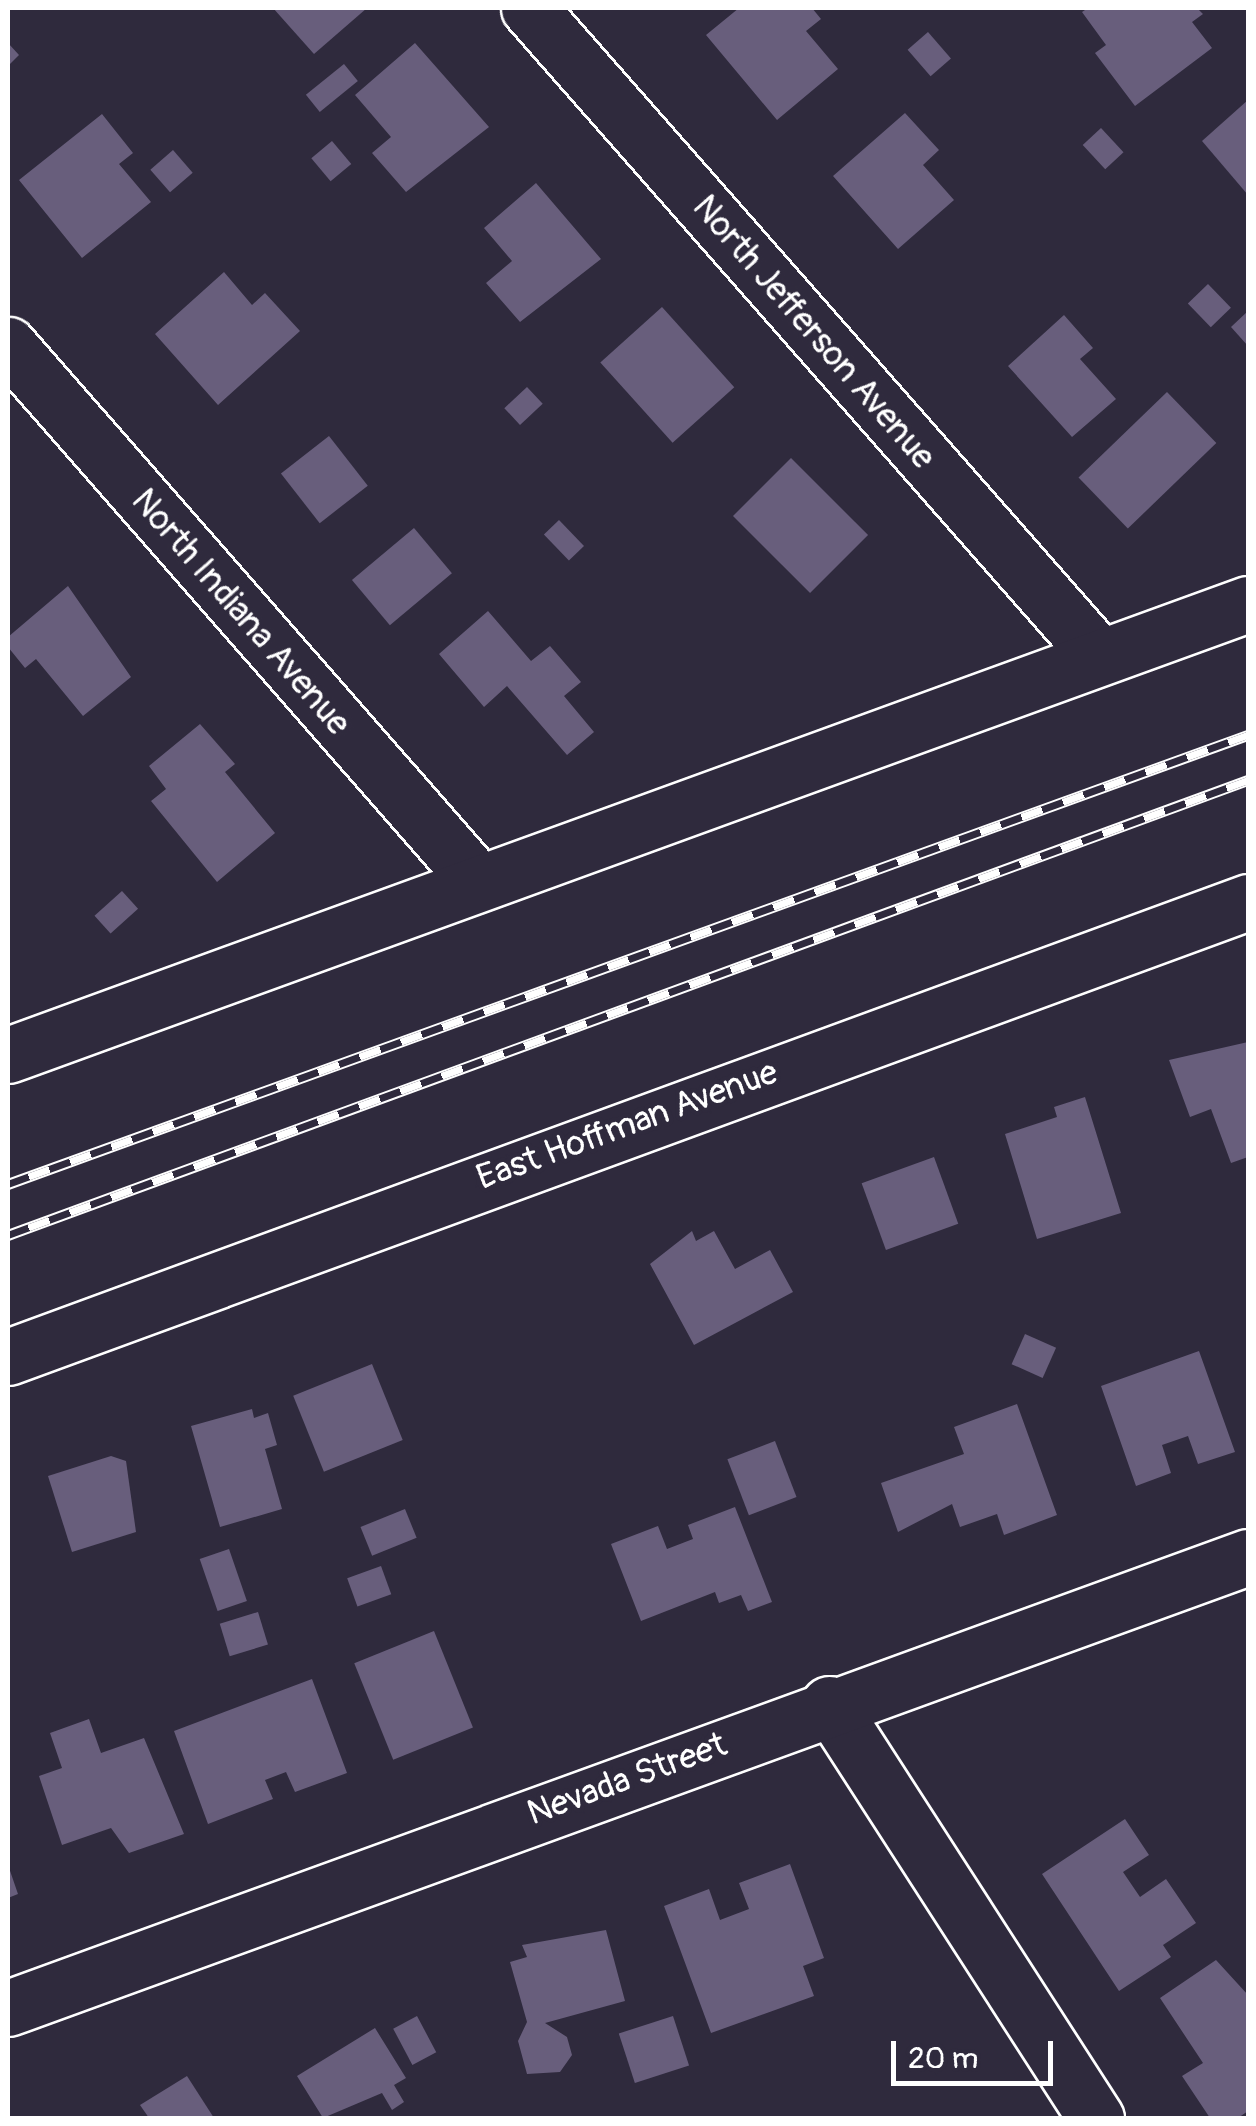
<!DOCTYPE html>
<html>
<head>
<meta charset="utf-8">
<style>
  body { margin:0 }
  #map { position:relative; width:1256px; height:2126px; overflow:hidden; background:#2f2a3d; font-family:Pangolin,sans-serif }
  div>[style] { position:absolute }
  .building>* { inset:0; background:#685e7c; transform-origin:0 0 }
  .roads { filter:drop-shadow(2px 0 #fff) drop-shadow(-2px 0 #fff) drop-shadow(0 2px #fff) drop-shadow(0 -2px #fff) }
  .street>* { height:55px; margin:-27.5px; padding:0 27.5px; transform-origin:27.5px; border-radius:27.5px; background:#2f2a3d }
  .secondary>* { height:55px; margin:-27.5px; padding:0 27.5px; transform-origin:27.5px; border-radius:27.5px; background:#2f2a3d }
  .rail>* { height:11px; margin-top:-5.5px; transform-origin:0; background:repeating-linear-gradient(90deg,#2f2a3d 0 22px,#fff 0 44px); box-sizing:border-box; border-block:2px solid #fff }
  span { translate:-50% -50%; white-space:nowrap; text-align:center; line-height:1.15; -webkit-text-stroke:9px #2f2a3d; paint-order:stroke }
  .street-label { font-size:35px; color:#fff }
  .frame { position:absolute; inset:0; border:10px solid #fff; pointer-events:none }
  .scale { position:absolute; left:891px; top:2041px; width:162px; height:45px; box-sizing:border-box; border:5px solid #fff; border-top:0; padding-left:12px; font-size:30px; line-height:35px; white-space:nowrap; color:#fff; -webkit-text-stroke:8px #2f2a3d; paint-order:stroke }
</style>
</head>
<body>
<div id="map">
  <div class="building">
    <i style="clip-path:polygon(273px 8px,367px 8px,314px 54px)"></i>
    <i style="clip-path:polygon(739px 8px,812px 8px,821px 19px,806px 31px,838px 69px,777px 120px,706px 35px)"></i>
    <i style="clip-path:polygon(1088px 8px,1197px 8px,1203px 14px,1192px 22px,1212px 48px,1135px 106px,1095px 53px,1106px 45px,1082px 12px)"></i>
    <i style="left:928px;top:32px;width:35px;height:27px;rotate:49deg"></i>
    <i style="clip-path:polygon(8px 43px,19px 55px,8px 66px)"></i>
    <i style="clip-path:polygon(415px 43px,489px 127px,406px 192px,372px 153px,391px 137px,355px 95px)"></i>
    <i style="left:344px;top:64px;width:22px;height:49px;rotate:51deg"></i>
    <i style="clip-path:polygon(1248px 100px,1248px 195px,1202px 141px)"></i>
    <i style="clip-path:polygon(905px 113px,939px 150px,923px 165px,954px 200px,898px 249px,833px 176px)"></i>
    <i style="clip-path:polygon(102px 114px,133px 153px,119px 164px,151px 202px,82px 258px,19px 180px)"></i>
    <i style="left:1101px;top:128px;width:33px;height:25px;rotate:47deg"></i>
    <i style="left:332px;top:141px;width:30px;height:27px;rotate:50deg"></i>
    <i style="left:173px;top:150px;width:30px;height:30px;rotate:49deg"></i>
    <i style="clip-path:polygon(536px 183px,601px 259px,520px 322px,486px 283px,512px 261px,484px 228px)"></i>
    <i style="clip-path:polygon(224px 272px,252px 305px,265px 293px,300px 331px,218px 405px,155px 334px)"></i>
    <i style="left:1208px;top:284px;width:33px;height:28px;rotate:46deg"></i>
    <i style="left:662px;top:307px;width:108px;height:83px;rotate:48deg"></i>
    <i style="clip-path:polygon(1248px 311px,1248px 346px,1231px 327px)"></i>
    <i style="clip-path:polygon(1064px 315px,1093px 348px,1080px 359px,1116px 399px,1072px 437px,1008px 366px)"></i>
    <i style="left:527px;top:387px;width:23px;height:31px;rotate:47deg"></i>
    <i style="left:1167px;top:392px;width:71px;height:123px;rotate:46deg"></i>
    <i style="left:329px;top:436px;width:63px;height:61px;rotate:52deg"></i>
    <i style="left:791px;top:458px;width:109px;height:82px;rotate:45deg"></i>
    <i style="left:559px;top:520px;width:36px;height:21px;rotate:46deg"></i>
    <i style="left:414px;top:528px;width:59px;height:81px;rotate:50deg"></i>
    <i style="clip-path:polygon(68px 586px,131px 677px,83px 716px,36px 659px,25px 668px,8px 647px,8px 637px)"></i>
    <i style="clip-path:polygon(488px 611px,531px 661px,550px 646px,581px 682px,564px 696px,594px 732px,567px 755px,507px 686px,484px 707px,439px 654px)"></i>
    <i style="clip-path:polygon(200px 724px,235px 764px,225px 772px,275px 833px,217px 882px,151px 801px,166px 789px,149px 766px)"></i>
    <i style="left:122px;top:891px;width:24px;height:37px;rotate:48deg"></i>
    <i style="clip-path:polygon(1248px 1042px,1248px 1157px,1231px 1163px,1211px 1109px,1190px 1117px,1169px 1060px)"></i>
    <i style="clip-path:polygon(1085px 1097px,1121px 1213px,1037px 1239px,1005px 1134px,1057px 1117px,1054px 1107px)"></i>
    <i style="left:934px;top:1157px;width:71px;height:77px;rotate:70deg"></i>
    <i style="clip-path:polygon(692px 1231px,696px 1241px,714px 1231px,735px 1269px,770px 1250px,793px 1292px,694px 1345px,650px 1264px)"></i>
    <i style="left:1025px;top:1334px;width:34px;height:33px;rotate:24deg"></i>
    <i style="clip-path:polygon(1199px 1351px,1235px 1452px,1198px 1464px,1188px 1436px,1162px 1445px,1171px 1473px,1136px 1486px,1101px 1386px)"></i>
    <i style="left:372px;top:1364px;width:82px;height:85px;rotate:68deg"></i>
    <i style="clip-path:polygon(1017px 1404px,1057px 1515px,1004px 1535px,997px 1514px,960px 1527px,952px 1504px,898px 1532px,881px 1483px,964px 1454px,954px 1427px)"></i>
    <i style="clip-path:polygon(252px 1409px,254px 1418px,268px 1413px,277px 1445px,265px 1449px,282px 1509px,220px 1527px,191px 1426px)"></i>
    <i style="left:775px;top:1441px;width:60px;height:51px;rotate:69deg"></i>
    <i style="clip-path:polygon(111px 1456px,126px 1461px,136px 1532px,72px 1552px,48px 1476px)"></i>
    <i style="clip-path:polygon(735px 1507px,772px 1602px,748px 1611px,741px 1595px,719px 1603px,715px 1592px,641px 1621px,611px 1544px,658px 1526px,667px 1549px,693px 1539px,688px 1525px)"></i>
    <i style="left:405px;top:1509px;width:31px;height:48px;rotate:68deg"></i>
    <i style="left:229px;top:1549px;width:55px;height:31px;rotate:71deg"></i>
    <i style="left:381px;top:1566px;width:30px;height:36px;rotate:70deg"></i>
    <i style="left:258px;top:1612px;width:34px;height:40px;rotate:73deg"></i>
    <i style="left:434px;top:1631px;width:104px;height:86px;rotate:68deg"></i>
    <i style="clip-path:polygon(312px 1679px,347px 1773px,295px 1792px,286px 1772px,265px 1780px,273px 1799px,208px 1824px,174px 1731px)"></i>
    <i style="clip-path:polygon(89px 1719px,101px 1753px,144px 1738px,184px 1834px,129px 1853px,111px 1828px,62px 1845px,39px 1776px,62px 1768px,50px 1733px)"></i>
    <i style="clip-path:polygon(1125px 1819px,1149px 1855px,1123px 1872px,1140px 1897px,1166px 1879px,1196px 1923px,1163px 1945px,1171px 1957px,1119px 1991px,1042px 1874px)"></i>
    <i style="clip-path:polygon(790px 1864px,824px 1958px,803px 1966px,814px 1996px,711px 2033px,664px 1906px,709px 1889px,720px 1920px,749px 1909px,739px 1883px)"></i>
    <i style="clip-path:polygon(8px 1865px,18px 1894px,8px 1898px)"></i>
    <i style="clip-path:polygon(606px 1930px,625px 2001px,545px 2023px,567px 2037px,572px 2055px,560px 2072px,527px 2074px,518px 2041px,527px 2022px,510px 1962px,527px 1957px,522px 1945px)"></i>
    <i style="clip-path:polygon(1216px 1960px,1248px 1995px,1248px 2111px,1238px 2118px,1210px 2118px,1182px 2076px,1203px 2063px,1160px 1998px)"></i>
    <i style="left:417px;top:2016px;width:41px;height:27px;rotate:62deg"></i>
    <i style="left:673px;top:2016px;width:52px;height:57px;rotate:72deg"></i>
    <i style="clip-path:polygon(375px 2028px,406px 2078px,394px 2085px,404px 2102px,392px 2110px,382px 2093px,323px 2118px,297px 2076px)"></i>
    <i style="clip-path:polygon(187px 2076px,214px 2118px,149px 2118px,140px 2105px)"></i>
  </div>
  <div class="roads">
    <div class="street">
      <i style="left:529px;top:8px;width:863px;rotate:48.66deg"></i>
      <i style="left:8px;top:345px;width:709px;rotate:48.78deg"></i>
      <i style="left:829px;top:1704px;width:493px;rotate:57.2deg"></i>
      <i style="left:8px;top:2008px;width:1319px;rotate:-19.99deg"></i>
    </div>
    <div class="secondary">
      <i style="left:8px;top:1055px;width:1319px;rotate:-19.99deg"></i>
      <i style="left:8px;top:1357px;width:1321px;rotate:-20.15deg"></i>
    </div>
  </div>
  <div class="rail">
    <i style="left:8px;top:1184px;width:1319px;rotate:-19.91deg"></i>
    <i style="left:8px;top:1235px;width:1321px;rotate:-20.15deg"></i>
  </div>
  <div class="street-label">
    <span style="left:814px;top:332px;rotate:49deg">North Jefferson Avenue</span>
    <span style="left:241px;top:612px;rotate:49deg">North Indiana Avenue</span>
    <span style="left:627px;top:1125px;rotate:-20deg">East Hoffman Avenue</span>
    <span style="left:627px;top:1779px;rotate:-20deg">Nevada Street</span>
  </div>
  <div class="frame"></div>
  <div class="scale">20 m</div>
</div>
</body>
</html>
